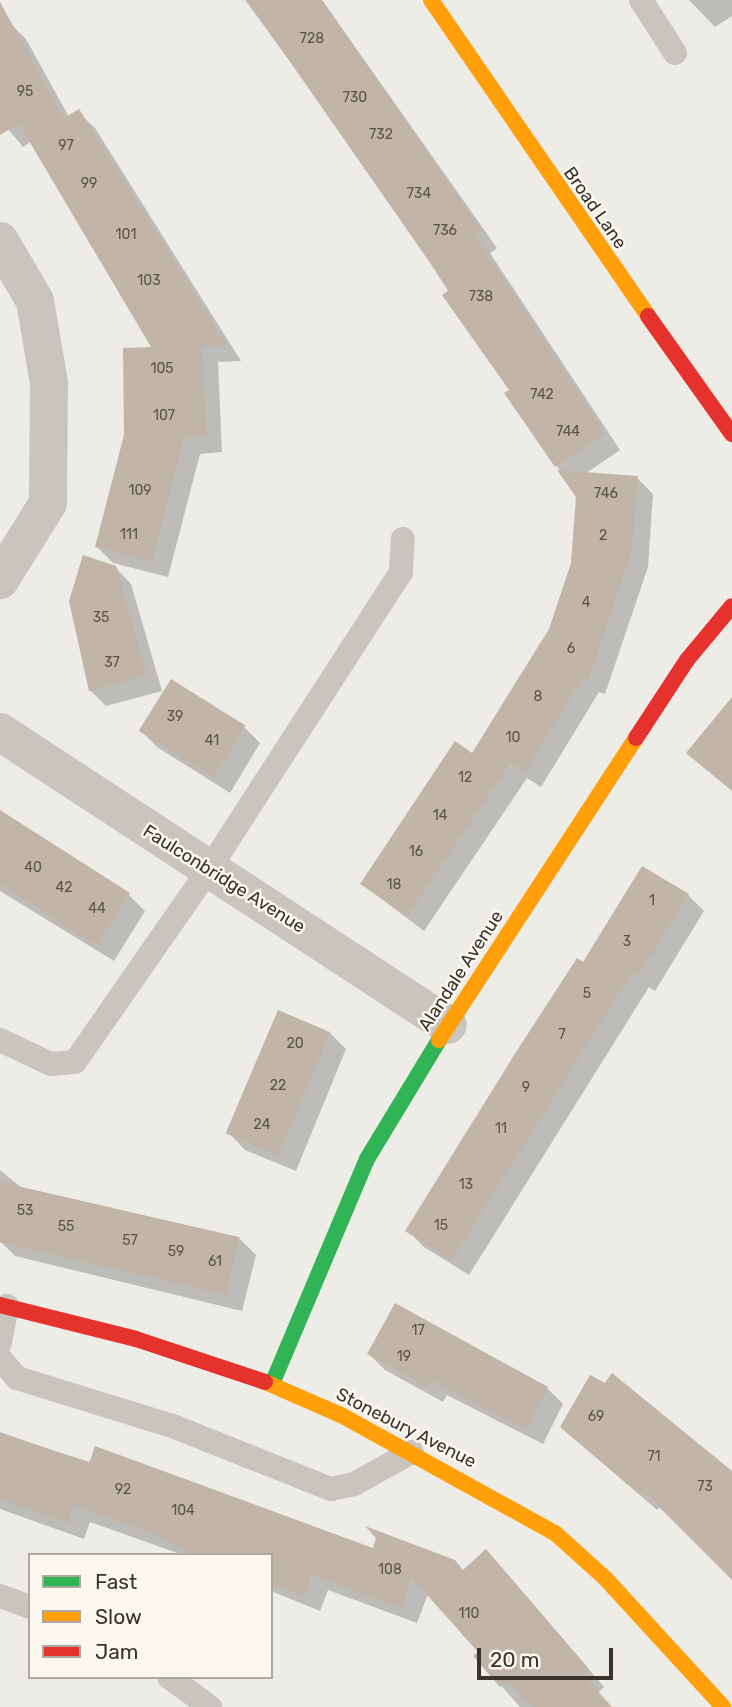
<!DOCTYPE html>
<html>
<head>
<meta charset="utf-8">
<style>
  body { margin:0 }
  #map { position:relative; width:732px; height:1707px; overflow:hidden; background:#eeece6; font-family:Rubik,sans-serif }
  div>[style] { position:absolute }
  .shadow>* { inset:0; background:#0003 }
  .building>* { inset:0; background:#c1b4a8; transform-origin:0 0 }
  .lane>* { height:24px; margin:-12px; padding:0 12px; transform-origin:12px; border-radius:12px; background:#c8c5be }
  .street>* { height:38px; margin:-19px; padding:0 19px; transform-origin:19px; border-radius:19px; background:#c8c5be }
  .fast>* { height:16px; margin:-8px; padding:0 8px; transform-origin:8px; border-radius:8px; background:#30b455 }
  .slow>* { height:16px; margin:-8px; padding:0 8px; transform-origin:8px; border-radius:8px; background:#ff9f0a }
  .jam>* { height:16px; margin:-8px; padding:0 8px; transform-origin:8px; border-radius:8px; background:#e5322d }
  span { translate:-50% -50%; white-space:nowrap; text-align:center; line-height:1.15; -webkit-text-stroke:5px #faf7ee; paint-order:stroke }
  .number-label { font-size:14px; color:#5b534b }
  .number-label span { -webkit-text-stroke-width:0 }
  .street-label { font-size:18px; color:#39332c }
  .legend { position:absolute; left:28px; top:1553px; width:245px; height:126px; box-sizing:border-box; background:#faf7ee; border:2px solid #ada9a0; margin:0; padding:9px 12px; list-style:none; font-size:21px; color:#39332c }
  .legend li { display:flex; align-items:center; gap:14px; height:35px }
  .legend b { width:35px; border:2px solid #ada9a0 }
  .scale { position:absolute; left:477px; top:1648px; width:136px; height:32px; box-sizing:border-box; border:4px solid #39332c; border-top:0; padding-left:9px; font-size:21px; line-height:24px; white-space:nowrap; color:#39332c; -webkit-text-stroke:5px #faf7ee; paint-order:stroke }
</style>
</head>
<body>
<div id="map">
  <div class="shadow">
    <i style="clip-path:polygon(245px 0,322px 0,497px 248px,490px 253px,620px 450px,585px 474px,637px 478px,653px 494px,648px 567px,605px 694px,599px 692px,541px 787px,527px 778px,424px 931px,362px 884px,472px 755px,550px 630px,572px 563px,578px 496px,506px 394px,511px 390px,384px 190px)"></i>
    <i style="clip-path:polygon(689px 0,732px 0,732px 16px,715px 27px)"></i>
    <i style="clip-path:polygon(10px 23px,26px 39px,69px 117px,78px 112px,95px 128px,241px 361px,218px 362px,222px 452px,200px 454px,168px 577px,113px 563px,97px 547px,154px 349px,31px 142px,23px 147px,0 119px,0 28px)"></i>
    <i style="clip-path:polygon(115px 567px,131px 584px,162px 691px,106px 706px,90px 690px)"></i>
    <i style="clip-path:polygon(244px 727px,260px 743px,230px 793px,157px 747px,141px 731px)"></i>
    <i style="clip-path:polygon(0 816px,129px 895px,145px 911px,114px 961px,0 891px)"></i>
    <i style="clip-path:polygon(688px 895px,704px 911px,655px 991px,649px 987px,469px 1275px,424px 1247px,408px 1231px,583px 964px)"></i>
    <i style="clip-path:polygon(330px 1033px,346px 1049px,296px 1171px,245px 1150px,229px 1133px)"></i>
    <i style="clip-path:polygon(0 1170px,23px 1189px,240px 1239px,256px 1255px,242px 1311px,15px 1256px,0 1241px)"></i>
    <i style="clip-path:polygon(369px 1354px,547px 1388px,563px 1404px,543px 1444px,447px 1395px,443px 1402px,385px 1370px)"></i>
    <i style="clip-path:polygon(562px 1427px,713px 1455px,732px 1474px,732px 1578px,661px 1506px,657px 1510px)"></i>
    <i style="clip-path:polygon(0 1434px,374px 1550px,464px 1572px,502px 1568px,604px 1687px,598px 1693px,611px 1707px,520px 1707px,475px 1656px,480px 1652px,428px 1594px,417px 1623px,328px 1590px,320px 1611px,271px 1591px,271px 1555px,183px 1555px,90px 1522px,84px 1539px,0 1509px)"></i>
  </div>
  <div class="building">
    <i style="clip-path:polygon(247px 0,322px 0,482px 231px,476px 236px,605px 433px,555px 467px,504px 393px,509px 390px,442px 295px,449px 290px)"></i>
    <i style="clip-path:polygon(0 2px,64px 118px,79px 109px,227px 345px,202px 346px,207px 436px,184px 438px,152px 562px,95px 547px,124px 435px,123px 348px,151px 347px,19px 124px,0 135px)"></i>
    <i style="clip-path:polygon(557px 470px,638px 476px,632px 550px,589px 679px,583px 677px,525px 772px,510px 763px,407px 916px,360px 884px,455px 741px,472px 753px,549px 629px,571px 563px,576px 497px)"></i>
    <i style="clip-path:polygon(83px 555px,116px 566px,147px 675px,89px 691px,69px 601px)"></i>
    <i style="left:171px;top:679px;width:88px;height:61px;rotate:32deg"></i>
    <i style="clip-path:polygon(732px 697px,732px 791px,686px 753px)"></i>
    <i style="clip-path:polygon(0 810px,130px 893px,97px 946px,0 884px)"></i>
    <i style="clip-path:polygon(642px 866px,689px 894px,638px 976px,632px 972px,452px 1260px,405px 1231px,516px 1052px,577px 958px,583px 962px)"></i>
    <i style="left:278px;top:1010px;width:57px;height:134px;rotate:23deg"></i>
    <i style="left:0;top:1182px;width:246px;height:59px;rotate:13deg"></i>
    <i style="clip-path:polygon(395px 1303px,548px 1387px,526px 1429px,431px 1380px,427px 1387px,367px 1354px)"></i>
    <i style="clip-path:polygon(612px 1373px,732px 1471px,732px 1580px,643px 1491px,640px 1495px,560px 1427px,590px 1375px,605px 1383px)"></i>
    <i style="clip-path:polygon(0 1432px,89px 1463px,95px 1446px,373px 1548px,376px 1538px,365px 1526px,455px 1560px,463px 1570px,486px 1549px,589px 1669px,583px 1675px,612px 1707px,532px 1707px,508px 1680px,500px 1687px,473px 1656px,478px 1652px,412px 1578px,401px 1608px,311px 1575px,304px 1596px,271px 1584px,271px 1555px,194px 1555px,152px 1533px,73px 1506px,68px 1523px,0 1499px)"></i>
  </div>
  <div class="lane">
    <i style="left:641px;top:0;width:63px;rotate:57.3deg"></i>
    <i style="left:0;top:1040px;width:56px;rotate:25.2deg"></i>
    <i style="left:51px;top:1064px;width:24px;rotate:-5deg"></i>
    <i style="left:75px;top:1062px;width:235px;rotate:-55.2deg"></i>
    <i style="left:209px;top:869px;width:354px;rotate:-57.1deg"></i>
    <i style="left:401px;top:572px;width:33px;rotate:-87deg"></i>
    <i style="left:0;top:1342px;width:37px;rotate:-79deg"></i>
    <i style="left:0;top:1358px;width:26px;rotate:50deg"></i>
    <i style="left:17px;top:1378px;width:165px;rotate:17.2deg"></i>
    <i style="left:175px;top:1427px;width:168px;rotate:21.7deg"></i>
    <i style="left:331px;top:1489px;width:24px;rotate:-12deg"></i>
    <i style="left:354px;top:1484px;width:66px;rotate:-28.9deg"></i>
    <i style="left:0;top:1596px;width:32px;rotate:20deg"></i>
    <i style="left:169px;top:1677px;width:51px;rotate:36.2deg"></i>
  </div>
  <div class="street">
    <i style="left:0;top:241px;width:69px;rotate:59.7deg"></i>
    <i style="left:35px;top:301px;width:83px;rotate:80.3deg"></i>
    <i style="left:49px;top:383px;width:120px;rotate:90.5deg"></i>
    <i style="left:48px;top:503px;width:91px;rotate:121.9deg"></i>
    <i style="left:0;top:732px;width:535px;rotate:33.19deg"></i>
  </div>
  <div class="fast">
    <i style="left:272px;top:1384px;width:244px;rotate:-67.1deg"></i>
    <i style="left:367px;top:1159px;width:139px;rotate:-58.8deg"></i>
  </div>
  <div class="slow">
    <i style="left:431px;top:0;width:383px;rotate:55.5deg"></i>
    <i style="left:439px;top:1040px;width:361px;rotate:-56.9deg"></i>
    <i style="left:265px;top:1382px;width:83px;rotate:23.5deg"></i>
    <i style="left:341px;top:1415px;width:244px;rotate:28.9deg"></i>
    <i style="left:555px;top:1533px;width:67px;rotate:42deg"></i>
    <i style="left:605px;top:1578px;width:175px;rotate:47.5deg"></i>
  </div>
  <div class="jam">
    <i style="left:648px;top:316px;width:145px;rotate:54.6deg"></i>
    <i style="left:636px;top:738px;width:93px;rotate:-56.8deg"></i>
    <i style="left:687px;top:660px;width:70px;rotate:-50.2deg"></i>
    <i style="left:0;top:1305px;width:140px;rotate:14deg"></i>
    <i style="left:136px;top:1339px;width:136px;rotate:18.4deg"></i>
  </div>
  <div class="number-label">
    <span style="left:312px;top:39px">728</span>
    <span style="left:25px;top:92px">95</span>
    <span style="left:355px;top:98px">730</span>
    <span style="left:381px;top:135px">732</span>
    <span style="left:66px;top:146px">97</span>
    <span style="left:89px;top:184px">99</span>
    <span style="left:419px;top:194px">734</span>
    <span style="left:445px;top:231px">736</span>
    <span style="left:126px;top:235px">101</span>
    <span style="left:149px;top:281px">103</span>
    <span style="left:481px;top:297px">738</span>
    <span style="left:162px;top:369px">105</span>
    <span style="left:542px;top:395px">742</span>
    <span style="left:164px;top:416px">107</span>
    <span style="left:568px;top:432px">744</span>
    <span style="left:140px;top:491px">109</span>
    <span style="left:606px;top:494px">746</span>
    <span style="left:129px;top:535px">111</span>
    <span style="left:603px;top:536px">2</span>
    <span style="left:586px;top:603px">4</span>
    <span style="left:101px;top:618px">35</span>
    <span style="left:571px;top:649px">6</span>
    <span style="left:112px;top:663px">37</span>
    <span style="left:538px;top:697px">8</span>
    <span style="left:175px;top:717px">39</span>
    <span style="left:513px;top:738px">10</span>
    <span style="left:212px;top:741px">41</span>
    <span style="left:465px;top:778px">12</span>
    <span style="left:440px;top:816px">14</span>
    <span style="left:416px;top:852px">16</span>
    <span style="left:33px;top:868px">40</span>
    <span style="left:394px;top:885px">18</span>
    <span style="left:64px;top:888px">42</span>
    <span style="left:652px;top:901px">1</span>
    <span style="left:97px;top:909px">44</span>
    <span style="left:627px;top:942px">3</span>
    <span style="left:587px;top:994px">5</span>
    <span style="left:562px;top:1035px">7</span>
    <span style="left:295px;top:1044px">20</span>
    <span style="left:278px;top:1086px">22</span>
    <span style="left:526px;top:1088px">9</span>
    <span style="left:262px;top:1125px">24</span>
    <span style="left:501px;top:1129px">11</span>
    <span style="left:466px;top:1185px">13</span>
    <span style="left:25px;top:1211px">53</span>
    <span style="left:441px;top:1226px">15</span>
    <span style="left:66px;top:1227px">55</span>
    <span style="left:130px;top:1241px">57</span>
    <span style="left:176px;top:1252px">59</span>
    <span style="left:215px;top:1262px">61</span>
    <span style="left:418px;top:1331px">17</span>
    <span style="left:404px;top:1357px">19</span>
    <span style="left:596px;top:1417px">69</span>
    <span style="left:654px;top:1457px">71</span>
    <span style="left:705px;top:1487px">73</span>
    <span style="left:123px;top:1490px">92</span>
    <span style="left:183px;top:1511px">104</span>
    <span style="left:390px;top:1570px">108</span>
    <span style="left:469px;top:1614px">110</span>
  </div>
  <div class="street-label">
    <span style="left:595px;top:208px;rotate:55deg">Broad Lane</span>
    <span style="left:224px;top:879px;rotate:32deg">Faulconbridge Avenue</span>
    <span style="left:461px;top:971px;rotate:-57deg">Alandale Avenue</span>
    <span style="left:406px;top:1428px;rotate:27deg">Stonebury Avenue</span>
  </div>
  <ul class="legend">
  <li><b style="height:9px;background:#30b455"></b>Fast</li>
  <li><b style="height:9px;background:#ff9f0a"></b>Slow</li>
  <li><b style="height:9px;background:#e5322d"></b>Jam</li>
  </ul>
  <div class="scale">20 m</div>
</div>
</body>
</html>
